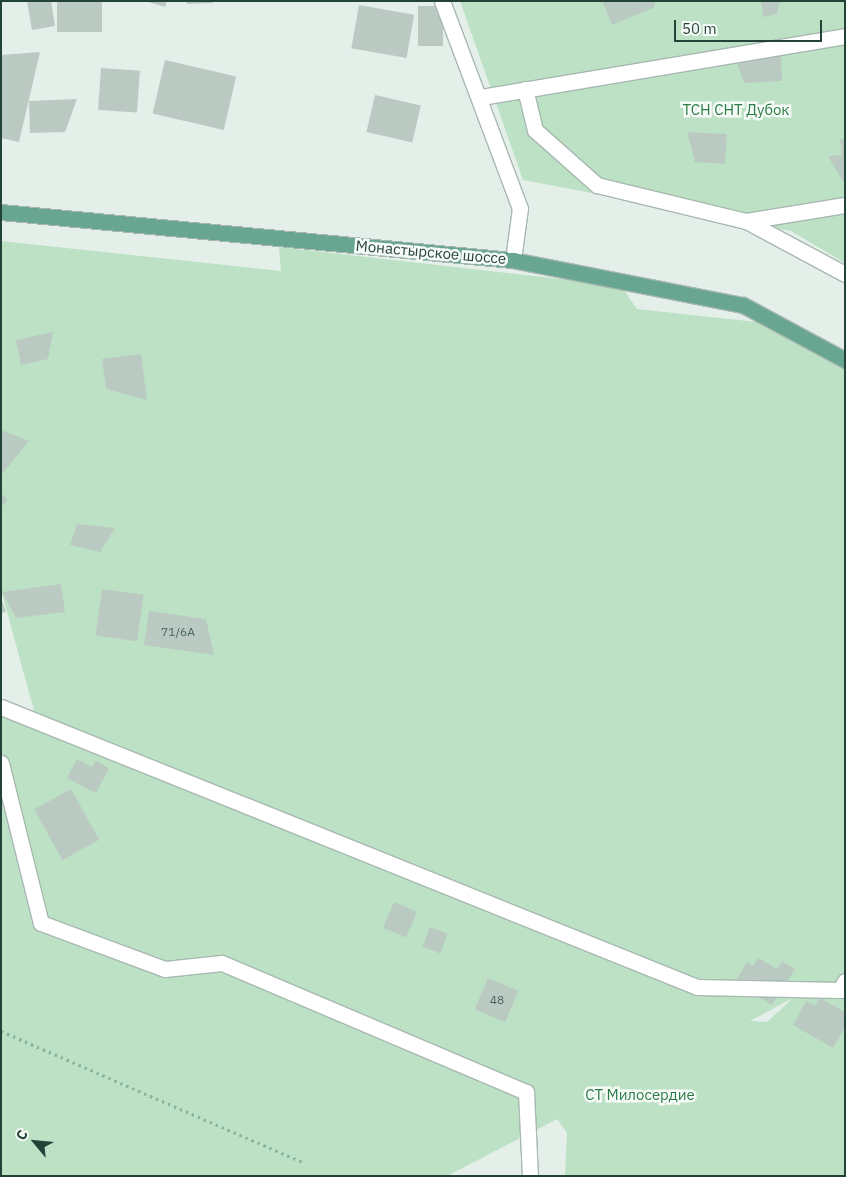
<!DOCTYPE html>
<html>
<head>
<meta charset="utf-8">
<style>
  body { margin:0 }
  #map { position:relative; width:846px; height:1177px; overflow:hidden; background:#e5efea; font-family:"IBM Plex Sans",sans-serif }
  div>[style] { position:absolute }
  .green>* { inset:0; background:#bde1c4 }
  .building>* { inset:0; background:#bacac3; transform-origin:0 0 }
  .path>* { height:3px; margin-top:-1.5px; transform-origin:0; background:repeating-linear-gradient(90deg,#84b4a2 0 2.5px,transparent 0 6.5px) }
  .roads { filter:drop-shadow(1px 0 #a7b8b1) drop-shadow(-1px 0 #a7b8b1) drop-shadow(0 1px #a7b8b1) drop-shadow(0 -1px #a7b8b1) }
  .minor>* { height:15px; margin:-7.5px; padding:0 7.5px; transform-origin:7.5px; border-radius:7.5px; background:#fff }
  .major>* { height:15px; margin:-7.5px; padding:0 7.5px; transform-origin:7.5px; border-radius:7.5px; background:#68a692 }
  span { translate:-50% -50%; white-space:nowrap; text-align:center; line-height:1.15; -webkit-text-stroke:5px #f6fbf8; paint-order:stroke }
  .number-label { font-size:12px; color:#49645b }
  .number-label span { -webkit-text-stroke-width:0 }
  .park-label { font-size:15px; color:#2a7c44 }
  .street-label { font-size:15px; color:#234238 }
  .frame { position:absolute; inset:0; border:2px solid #234238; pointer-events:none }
  .north { position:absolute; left:10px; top:1117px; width:50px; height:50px; -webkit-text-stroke:4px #f6fbf8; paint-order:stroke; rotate:298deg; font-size:14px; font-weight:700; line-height:20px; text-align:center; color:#234238 }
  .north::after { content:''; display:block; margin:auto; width:18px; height:22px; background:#234238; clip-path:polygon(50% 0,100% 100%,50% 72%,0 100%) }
  .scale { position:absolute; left:674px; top:20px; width:148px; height:22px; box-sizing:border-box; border:2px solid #234238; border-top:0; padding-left:6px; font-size:15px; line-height:18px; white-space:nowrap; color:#234238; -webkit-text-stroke:4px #f6fbf8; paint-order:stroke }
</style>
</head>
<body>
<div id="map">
  <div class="green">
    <i style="clip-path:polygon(460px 1px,845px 1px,845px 263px,791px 231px,523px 180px)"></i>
    <i style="clip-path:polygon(evenodd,1px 241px,281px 271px,279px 247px,621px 286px,637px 309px,785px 325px,845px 367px,845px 1176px,565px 1176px,567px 1133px,557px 1119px,447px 1176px,1px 1176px,1px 699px,36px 718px,1px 590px,1px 241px,791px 1000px,767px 1022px,750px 1021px,791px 999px,791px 1000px)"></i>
  </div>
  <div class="building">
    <i style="clip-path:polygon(27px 1px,51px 1px,55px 26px,32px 30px)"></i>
    <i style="left:57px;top:1px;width:45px;height:31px"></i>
    <i style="clip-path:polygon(145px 1px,167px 1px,165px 7px)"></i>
    <i style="clip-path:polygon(187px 1px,213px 1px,213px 3px,187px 4px)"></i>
    <i style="clip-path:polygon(602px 1px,655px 1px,655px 7px,612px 25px)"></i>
    <i style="clip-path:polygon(761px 1px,780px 1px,777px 14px,763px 17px)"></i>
    <i style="left:359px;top:5px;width:56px;height:44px;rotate:10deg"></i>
    <i style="left:418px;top:6px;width:25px;height:40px"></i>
    <i style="clip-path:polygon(781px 50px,782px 81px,744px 83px,734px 53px)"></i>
    <i style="clip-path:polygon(40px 52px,19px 142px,1px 138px,1px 55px)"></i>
    <i style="left:165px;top:60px;width:73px;height:55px;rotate:13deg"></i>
    <i style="left:101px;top:68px;width:39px;height:42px;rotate:4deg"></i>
    <i style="left:375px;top:95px;width:47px;height:38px;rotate:13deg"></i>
    <i style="clip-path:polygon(77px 99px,65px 132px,30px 133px,29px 101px)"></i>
    <i style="clip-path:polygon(687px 132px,727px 134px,725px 164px,695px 162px)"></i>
    <i style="clip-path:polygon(840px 139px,845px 139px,845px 185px,828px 156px,842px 155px)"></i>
    <i style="clip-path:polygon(53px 332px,48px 359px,21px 365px,16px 340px)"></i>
    <i style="clip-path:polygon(141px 354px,147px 400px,106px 389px,102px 359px)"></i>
    <i style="clip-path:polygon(1px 430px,29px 441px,3px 473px,1px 472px)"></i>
    <i style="clip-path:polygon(1px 493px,8px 500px,1px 507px)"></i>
    <i style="clip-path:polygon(77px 524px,115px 528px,100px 552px,70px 545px)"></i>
    <i style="clip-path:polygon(61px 584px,65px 612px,16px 618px,2px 592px)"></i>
    <i style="left:102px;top:589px;width:42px;height:47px;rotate:8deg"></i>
    <i style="clip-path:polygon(1px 598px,6px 612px,1px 613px)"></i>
    <i style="clip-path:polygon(149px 611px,206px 619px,214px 655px,144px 645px)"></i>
    <i style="clip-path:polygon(77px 759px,92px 767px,96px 761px,109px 768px,96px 793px,67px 778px)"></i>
    <i style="left:71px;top:789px;width:58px;height:42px;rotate:61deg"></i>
    <i style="left:394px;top:902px;width:25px;height:28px;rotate:23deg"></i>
    <i style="left:430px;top:927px;width:19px;height:21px;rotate:21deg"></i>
    <i style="clip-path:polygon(758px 958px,777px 969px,782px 961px,795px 969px,772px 1005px,735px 982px,747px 962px,753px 966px)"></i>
    <i style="left:488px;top:978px;width:33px;height:34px;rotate:23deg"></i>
    <i style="clip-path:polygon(820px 998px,845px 1012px,845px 1027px,833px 1048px,793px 1025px,806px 1001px,815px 1006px)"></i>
  </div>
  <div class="path">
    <i style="left:1px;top:1031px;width:331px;rotate:23.5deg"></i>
  </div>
  <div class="roads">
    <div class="minor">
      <i style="left:442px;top:1px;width:221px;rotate:69.4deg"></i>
      <i style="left:520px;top:208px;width:52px;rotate:97.7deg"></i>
      <i style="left:525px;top:89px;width:42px;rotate:76.3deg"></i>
      <i style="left:535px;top:130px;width:83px;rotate:41.6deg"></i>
      <i style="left:597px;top:185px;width:153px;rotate:13.6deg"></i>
      <i style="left:746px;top:221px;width:112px;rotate:28.2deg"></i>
      <i style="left:481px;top:97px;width:369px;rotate:-9.5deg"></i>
      <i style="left:746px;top:221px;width:100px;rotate:-9.2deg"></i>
      <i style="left:1px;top:707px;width:750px;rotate:21.91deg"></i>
      <i style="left:697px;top:987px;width:143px;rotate:1.2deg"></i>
      <i style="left:840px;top:990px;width:10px;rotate:-61deg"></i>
      <i style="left:1px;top:763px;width:165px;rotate:76deg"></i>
      <i style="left:41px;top:923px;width:132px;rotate:20.4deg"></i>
      <i style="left:165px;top:969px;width:57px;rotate:-6deg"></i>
      <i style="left:222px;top:963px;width:330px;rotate:23deg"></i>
      <i style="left:526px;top:1092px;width:84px;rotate:87.3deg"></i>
    </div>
    <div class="major">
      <i style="left:1px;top:212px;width:514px;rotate:5.36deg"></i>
      <i style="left:513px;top:260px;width:234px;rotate:11.1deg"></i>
      <i style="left:743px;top:305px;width:116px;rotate:28.3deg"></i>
    </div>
  </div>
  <div class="number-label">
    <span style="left:178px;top:632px">71/6А</span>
    <span style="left:497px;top:1000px">48</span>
  </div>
  <div class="park-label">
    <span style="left:736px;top:110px">ТСН СНТ Дубок</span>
    <span style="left:640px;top:1095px">СТ Милосердие</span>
  </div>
  <div class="street-label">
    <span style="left:431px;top:252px;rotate:5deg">Монастырское шоссе</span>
  </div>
  <div class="frame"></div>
  <div class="north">С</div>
  <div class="scale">50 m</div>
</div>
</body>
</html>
